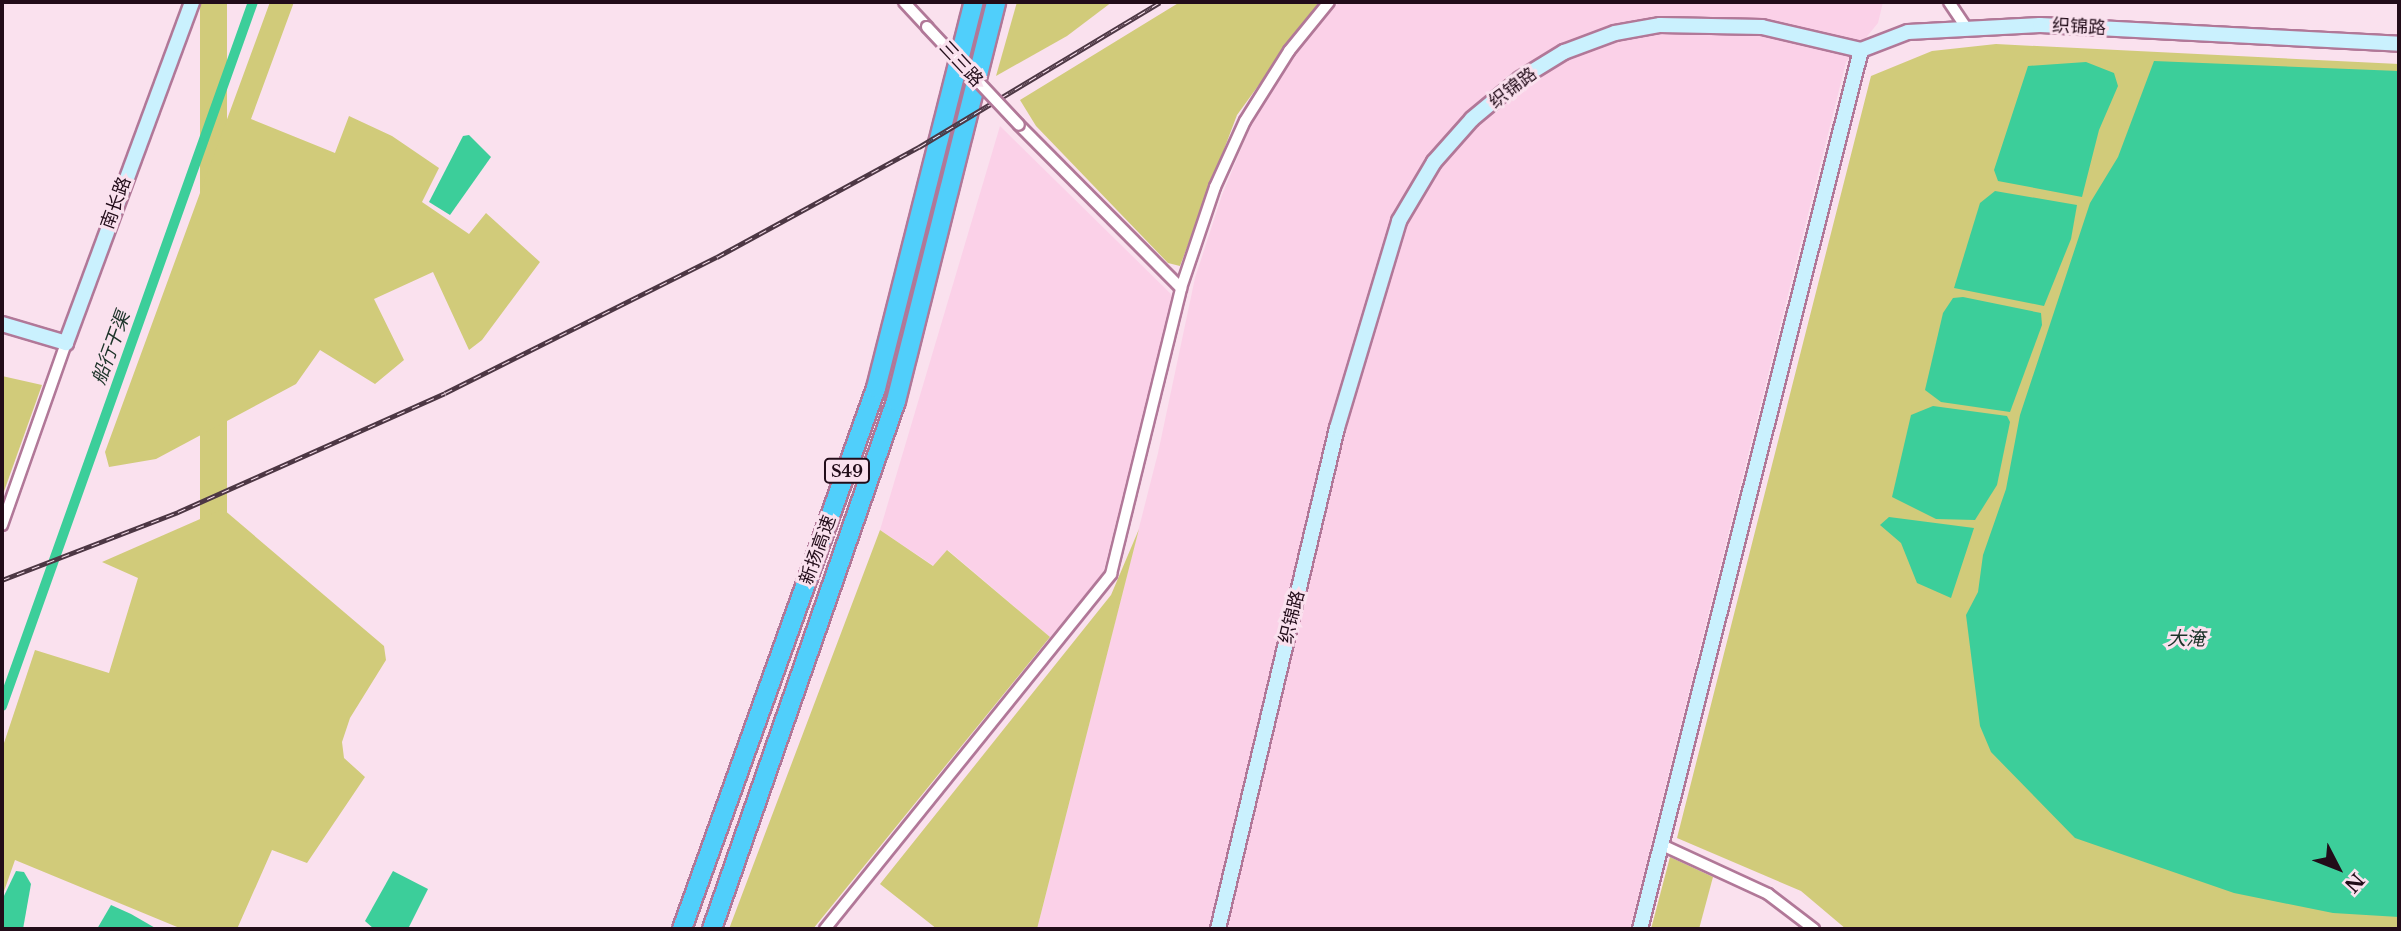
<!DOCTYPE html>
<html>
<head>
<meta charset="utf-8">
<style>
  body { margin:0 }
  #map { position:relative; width:2401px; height:931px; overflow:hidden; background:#fae1ee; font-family:"Libre Baskerville","Noto Sans SC",serif }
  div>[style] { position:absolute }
  .built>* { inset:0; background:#fbd1e8 }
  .green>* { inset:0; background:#d1cb7a; transform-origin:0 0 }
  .water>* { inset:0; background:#3cce9a }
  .canal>* { height:10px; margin:-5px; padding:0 5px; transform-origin:5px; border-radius:5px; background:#3cce9a }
  .roads { filter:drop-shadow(2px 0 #b17898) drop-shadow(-2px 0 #b17898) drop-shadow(0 2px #b17898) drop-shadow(0 -2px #b17898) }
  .street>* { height:10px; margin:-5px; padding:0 5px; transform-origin:5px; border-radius:5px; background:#fff }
  .secondary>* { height:14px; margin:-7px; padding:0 7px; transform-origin:7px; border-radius:7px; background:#caf1fe }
  .highway>* { height:18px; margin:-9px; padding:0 9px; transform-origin:9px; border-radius:9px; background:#50cffb }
  .rail>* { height:5px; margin-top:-2.5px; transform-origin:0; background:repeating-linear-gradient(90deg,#fae1ee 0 8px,#4d3744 0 16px); box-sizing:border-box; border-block:2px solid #4d3744 }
  .bridges { filter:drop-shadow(2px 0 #b17898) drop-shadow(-2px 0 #b17898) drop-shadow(0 2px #b17898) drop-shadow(0 -2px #b17898) }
  .street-bridge>* { height:10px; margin:-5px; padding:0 5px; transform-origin:5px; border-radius:5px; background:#fff }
  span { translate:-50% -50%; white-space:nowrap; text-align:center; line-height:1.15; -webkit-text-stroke:6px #fae1ee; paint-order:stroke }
  .shield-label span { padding:2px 5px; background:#fae1ee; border:2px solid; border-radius:5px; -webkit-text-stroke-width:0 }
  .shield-label { font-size:16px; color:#220c19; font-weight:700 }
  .street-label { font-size:18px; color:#220c19 }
  .water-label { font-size:19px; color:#1b3228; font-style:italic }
  .frame { position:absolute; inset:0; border:4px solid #220c19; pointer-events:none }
  .north { position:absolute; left:2303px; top:833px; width:70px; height:70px; -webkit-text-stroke:5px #fae1ee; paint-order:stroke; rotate:132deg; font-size:19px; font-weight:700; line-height:28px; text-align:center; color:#220c19 }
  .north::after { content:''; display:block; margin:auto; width:24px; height:32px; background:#220c19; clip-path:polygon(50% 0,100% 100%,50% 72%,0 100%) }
</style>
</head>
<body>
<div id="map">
  <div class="built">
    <i style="clip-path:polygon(1339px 2px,1883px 2px,1878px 23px,1846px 62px,1630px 929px,1037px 929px,1158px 453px,1195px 278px,1222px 195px,1255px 115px,1286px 64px)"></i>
    <i style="clip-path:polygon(1000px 126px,1173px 296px,1103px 574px,1050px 637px,948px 550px,934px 566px,880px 530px)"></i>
  </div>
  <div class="green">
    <i style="left:200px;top:2px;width:27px;height:553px"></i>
    <i style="clip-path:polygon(270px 2px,294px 2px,251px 119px,335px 153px,349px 116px,392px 136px,439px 168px,422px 202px,469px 234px,486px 213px,540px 262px,482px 340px,469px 350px,433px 272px,374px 299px,404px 360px,375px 384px,320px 350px,296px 384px,156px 459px,109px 467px,105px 452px)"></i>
    <i style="clip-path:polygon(1017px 2px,1112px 2px,1067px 36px,996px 76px)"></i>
    <i style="clip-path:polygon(1180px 2px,1319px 2px,1237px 115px,1180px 266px,1168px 263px,1036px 126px,1020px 100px)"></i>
    <i style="clip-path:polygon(1996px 44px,2399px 64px,2399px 929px,1846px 929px,1801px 891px,1677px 838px,1871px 76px,1932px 51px)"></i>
    <i style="clip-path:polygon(2px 376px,42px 385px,2px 497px)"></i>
    <i style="clip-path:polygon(223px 509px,384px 646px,386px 660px,350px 718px,342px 742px,344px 758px,365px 777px,307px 863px,272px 850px,237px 929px,182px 929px,15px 860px,2px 897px,2px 749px,35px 650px,109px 673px,138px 578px,102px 562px)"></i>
    <i style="clip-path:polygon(1139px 529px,1037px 929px,937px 929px,880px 884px,1111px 595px)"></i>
    <i style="clip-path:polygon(880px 530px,933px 566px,947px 550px,1050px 637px,813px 929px,729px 929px)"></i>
    <i style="clip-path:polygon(1670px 857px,1713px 877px,1699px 929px,1651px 929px)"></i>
  </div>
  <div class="water">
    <i style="clip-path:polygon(2154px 61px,2399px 71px,2399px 917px,2333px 913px,2234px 893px,2075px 838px,1991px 752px,1980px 726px,1966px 615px,1978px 592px,1983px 555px,2006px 489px,2020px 415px,2090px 203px,2118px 157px)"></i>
    <i style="clip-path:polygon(2086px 62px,2114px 73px,2118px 86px,2099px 130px,2082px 197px,1998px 181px,1994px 170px,2028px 66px)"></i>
    <i style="clip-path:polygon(469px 135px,491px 157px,450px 215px,429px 202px,463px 136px)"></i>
    <i style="clip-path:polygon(1995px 191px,2077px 205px,2071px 239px,2044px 306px,1954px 288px,1980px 203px)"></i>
    <i style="clip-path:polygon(1963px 297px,2041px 313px,2042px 325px,2010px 412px,1941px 402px,1925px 390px,1943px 313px,1953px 298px)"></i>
    <i style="clip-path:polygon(1933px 406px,2007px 416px,2010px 422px,1997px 485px,1975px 520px,1936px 519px,1892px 497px,1911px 415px)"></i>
    <i style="clip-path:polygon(1889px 517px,1974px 528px,1951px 598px,1917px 583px,1901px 543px,1880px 525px)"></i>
    <i style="clip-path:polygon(16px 871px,24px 872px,31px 884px,23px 929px,2px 929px,2px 900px)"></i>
    <i style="clip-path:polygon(393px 871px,428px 889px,408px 929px,374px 929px,365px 921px)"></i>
    <i style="clip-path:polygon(111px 905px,131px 914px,157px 929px,97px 929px)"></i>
  </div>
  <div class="canal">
    <i style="left:2px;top:706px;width:747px;rotate:-70.38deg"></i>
  </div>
  <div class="roads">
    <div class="street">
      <i style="left:904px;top:2px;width:34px;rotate:47deg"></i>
      <i style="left:1949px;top:2px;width:32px;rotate:56deg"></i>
      <i style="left:1019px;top:125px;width:230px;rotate:45.2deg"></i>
      <i style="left:2px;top:525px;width:193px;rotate:-70.6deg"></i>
      <i style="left:1662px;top:845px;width:117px;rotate:24.8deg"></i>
      <i style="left:1768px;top:894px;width:58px;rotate:37.3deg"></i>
      <i style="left:825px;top:929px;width:456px;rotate:-51.1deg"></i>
      <i style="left:1111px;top:574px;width:294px;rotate:-76.2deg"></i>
      <i style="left:1181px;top:288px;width:107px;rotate:-71.4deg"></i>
      <i style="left:1215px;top:187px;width:72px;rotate:-65.6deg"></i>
      <i style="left:1245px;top:121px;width:83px;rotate:-57.8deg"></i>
      <i style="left:1289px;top:51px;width:63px;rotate:-50.8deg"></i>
    </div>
    <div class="secondary">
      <i style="left:2px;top:324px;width:67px;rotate:16.5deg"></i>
      <i style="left:66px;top:343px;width:364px;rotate:-69.7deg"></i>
      <i style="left:1218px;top:929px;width:515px;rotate:-76.64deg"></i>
      <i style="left:1337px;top:428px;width:216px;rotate:-73.3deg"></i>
      <i style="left:1399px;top:221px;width:69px;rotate:-59.3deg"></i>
      <i style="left:1434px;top:162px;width:57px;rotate:-48.5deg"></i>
      <i style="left:1472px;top:119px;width:62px;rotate:-39.8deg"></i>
      <i style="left:1520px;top:79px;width:52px;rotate:-31.5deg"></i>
      <i style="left:1564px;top:52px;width:54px;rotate:-20.4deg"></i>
      <i style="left:1615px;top:33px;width:46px;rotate:-10.1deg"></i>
      <i style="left:1660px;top:25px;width:102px;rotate:1.1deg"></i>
      <i style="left:1762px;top:27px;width:102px;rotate:13.1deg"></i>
      <i style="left:1861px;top:50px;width:50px;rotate:-21deg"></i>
      <i style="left:1908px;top:32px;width:132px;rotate:-3deg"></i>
      <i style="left:2040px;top:25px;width:360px;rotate:3deg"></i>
      <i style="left:1640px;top:929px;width:906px;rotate:-75.89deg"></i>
    </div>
    <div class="highway">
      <i style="left:682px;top:929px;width:575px;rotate:-70.27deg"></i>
      <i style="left:876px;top:388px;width:398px;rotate:-75.8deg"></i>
      <i style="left:712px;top:929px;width:559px;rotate:-70.79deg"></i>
      <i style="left:896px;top:401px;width:411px;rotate:-75.9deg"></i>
    </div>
  </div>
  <div class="rail">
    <i style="left:2px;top:580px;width:189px;rotate:-21.1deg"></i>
    <i style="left:178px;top:512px;width:292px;rotate:-24deg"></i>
    <i style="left:445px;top:393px;width:304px;rotate:-26.6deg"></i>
    <i style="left:717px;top:257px;width:230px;rotate:-28.6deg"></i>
    <i style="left:919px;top:147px;width:281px;rotate:-31deg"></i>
  </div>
  <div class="bridges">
    <div class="street-bridge">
      <i style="left:927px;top:27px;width:134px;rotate:46.8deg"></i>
    </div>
  </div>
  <div class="shield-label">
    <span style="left:847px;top:471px">S49</span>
  </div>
  <div class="street-label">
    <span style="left:2079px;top:27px;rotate:3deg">织锦路</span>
    <span style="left:961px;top:64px;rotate:47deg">三三路</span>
    <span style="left:1513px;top:88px;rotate:-37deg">织锦路</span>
    <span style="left:116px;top:203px;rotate:-70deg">南长路</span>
    <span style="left:818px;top:550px;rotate:-70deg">新扬高速</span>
    <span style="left:1292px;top:617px;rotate:-76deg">织锦路</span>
  </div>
  <div class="water-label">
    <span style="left:111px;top:348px;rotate:-70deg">船行干渠</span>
    <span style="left:2186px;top:639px">大淹</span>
  </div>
  <div class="frame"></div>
  <div class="north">N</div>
</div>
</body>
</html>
